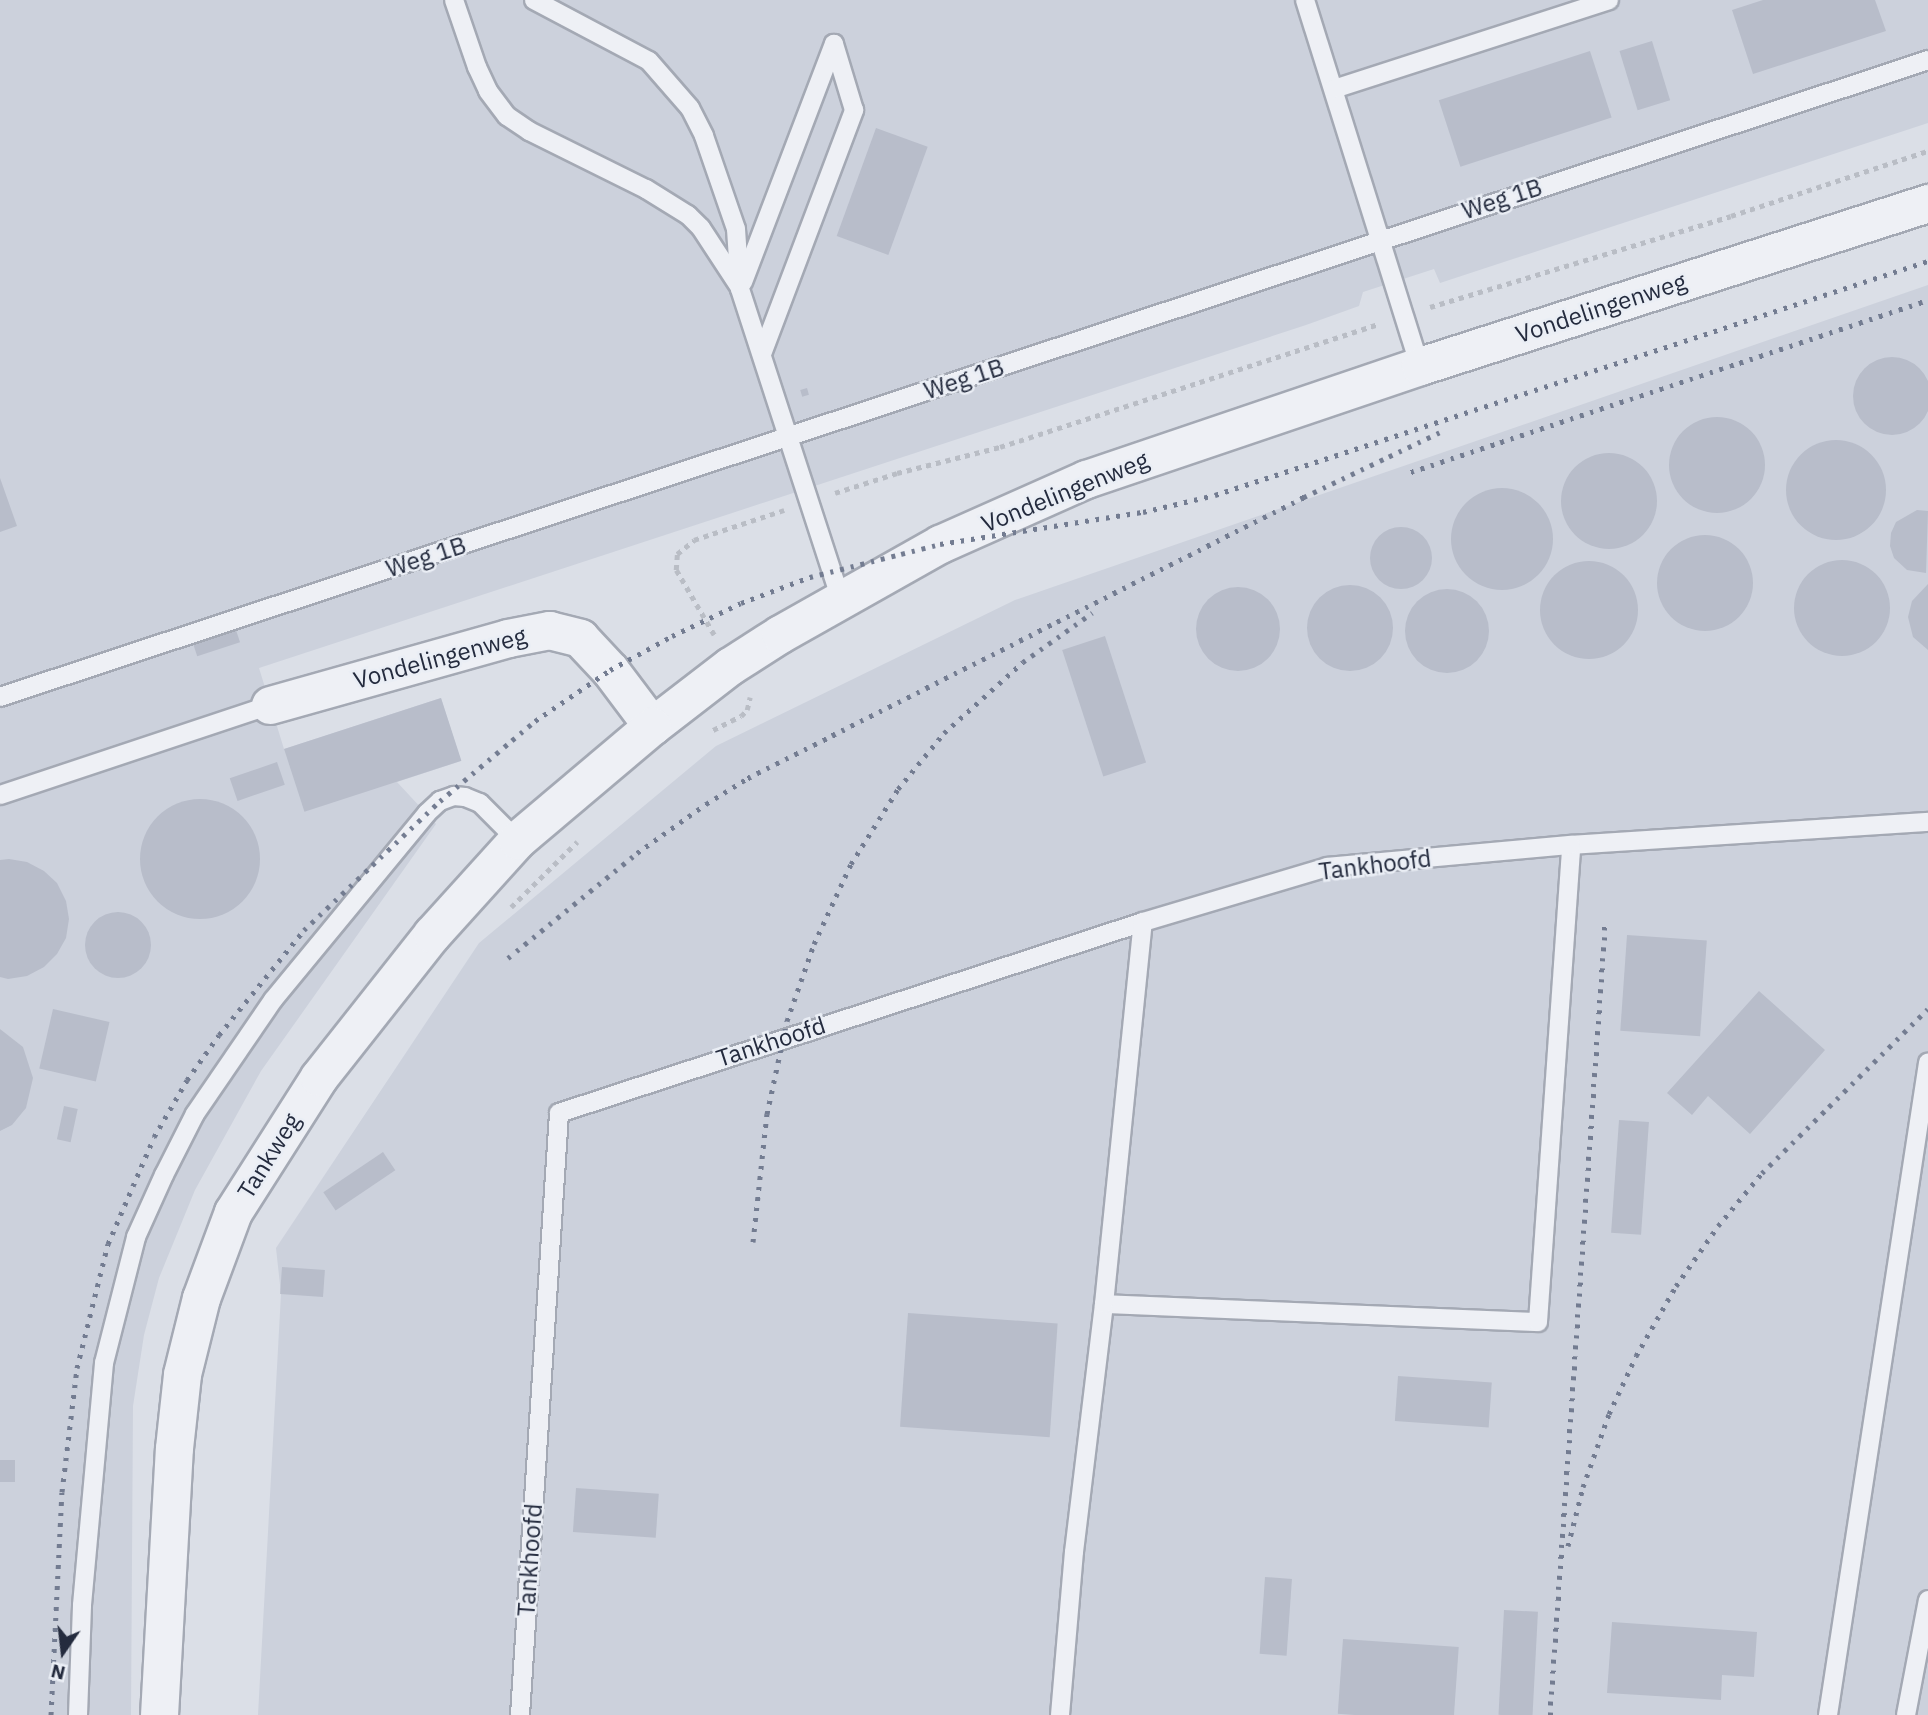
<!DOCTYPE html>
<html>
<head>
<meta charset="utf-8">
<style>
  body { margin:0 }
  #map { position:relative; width:1928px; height:1715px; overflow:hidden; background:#dbdfe7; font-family:"IBM Plex Sans",sans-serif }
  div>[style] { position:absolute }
  .built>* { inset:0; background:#ccd1dc }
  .building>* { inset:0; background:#b8bdca; transform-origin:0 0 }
  .round { border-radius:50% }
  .path>* { height:4.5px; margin-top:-2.25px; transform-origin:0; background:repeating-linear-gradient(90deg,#b9bdc5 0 5px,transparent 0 10px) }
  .roads { filter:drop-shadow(2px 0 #a4a9b4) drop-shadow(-2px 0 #a4a9b4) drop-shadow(0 2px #a4a9b4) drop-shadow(0 -2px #a4a9b4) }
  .lane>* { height:18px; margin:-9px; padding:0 9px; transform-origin:9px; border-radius:9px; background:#eef0f5 }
  .street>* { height:37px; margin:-18.5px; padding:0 18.5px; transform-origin:18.5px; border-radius:18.5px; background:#eef0f5 }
  .rail>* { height:5px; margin-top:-2.5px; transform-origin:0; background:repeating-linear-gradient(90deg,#737c91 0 3.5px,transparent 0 10.5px) }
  span { translate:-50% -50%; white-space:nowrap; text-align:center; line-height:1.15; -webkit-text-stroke:5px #eaeef5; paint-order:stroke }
  .street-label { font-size:24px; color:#242b3e }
  .north { position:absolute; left:28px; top:1617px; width:70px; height:70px; -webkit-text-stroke:5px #eaeef5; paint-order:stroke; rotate:194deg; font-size:19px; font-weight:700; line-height:28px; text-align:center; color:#242b3e }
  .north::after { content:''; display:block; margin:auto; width:24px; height:32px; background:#242b3e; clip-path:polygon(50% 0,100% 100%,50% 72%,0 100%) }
</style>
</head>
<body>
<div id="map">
  <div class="built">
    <i style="clip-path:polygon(0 0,1928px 0,1928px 123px,1440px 283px,1434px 269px,1363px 292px,1359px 306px,1306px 325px,259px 668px,284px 749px,441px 698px,461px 761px,397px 782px,436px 824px,261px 1071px,195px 1190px,159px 1278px,144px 1335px,133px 1406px,131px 1715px,0 1715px)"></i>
    <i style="clip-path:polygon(1928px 285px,1928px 1715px,258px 1715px,281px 1294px,276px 1248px,479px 943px,716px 746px,1015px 600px)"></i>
  </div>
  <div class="building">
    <i style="clip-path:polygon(1763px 0,1875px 0,1886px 31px,1753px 74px,1732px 10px)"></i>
    <i style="left:1652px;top:41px;width:62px;height:34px;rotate:73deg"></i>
    <i style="left:1590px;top:51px;width:70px;height:159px;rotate:72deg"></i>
    <i style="left:876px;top:128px;width:55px;height:115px;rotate:20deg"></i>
    <i class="round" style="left:1853px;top:357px;width:78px;height:78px"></i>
    <i style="left:807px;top:388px;width:7px;height:7px;rotate:74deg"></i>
    <i class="round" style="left:1669px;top:417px;width:96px;height:96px"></i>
    <i class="round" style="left:1786px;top:440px;width:100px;height:100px"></i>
    <i class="round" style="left:1561px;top:453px;width:96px;height:96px"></i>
    <i style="clip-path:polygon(0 478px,17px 526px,0 532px)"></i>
    <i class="round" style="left:1451px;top:488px;width:102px;height:102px"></i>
    <i style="clip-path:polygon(1917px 510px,1928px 511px,1926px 573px,1907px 570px,1894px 558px,1890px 546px,1891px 533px,1896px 522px)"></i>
    <i class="round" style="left:1370px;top:527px;width:62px;height:62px"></i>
    <i class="round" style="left:1657px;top:535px;width:96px;height:96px"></i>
    <i class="round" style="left:1794px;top:560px;width:96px;height:96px"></i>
    <i class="round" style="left:1540px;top:561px;width:98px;height:98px"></i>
    <i style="clip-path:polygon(1928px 584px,1928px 650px,1913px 637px,1908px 617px,1912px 601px)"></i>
    <i class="round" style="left:1307px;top:585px;width:86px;height:86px"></i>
    <i class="round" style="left:1196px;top:587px;width:84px;height:84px"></i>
    <i class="round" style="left:1405px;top:589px;width:84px;height:84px"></i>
    <i style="left:236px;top:630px;width:13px;height:45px;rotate:72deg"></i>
    <i style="left:1105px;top:636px;width:133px;height:45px;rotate:72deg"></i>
    <i style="left:441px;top:698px;width:66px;height:165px;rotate:72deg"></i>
    <i style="left:277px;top:762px;width:24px;height:50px;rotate:71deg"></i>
    <i class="round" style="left:140px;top:799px;width:120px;height:120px"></i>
    <i style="clip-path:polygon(9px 859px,27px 862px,44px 871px,57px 883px,66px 901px,69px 919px,66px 938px,57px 954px,44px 967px,27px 976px,8px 979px,0 977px,0 860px)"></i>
    <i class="round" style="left:85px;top:912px;width:66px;height:66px"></i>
    <i style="left:1627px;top:935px;width:80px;height:96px;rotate:4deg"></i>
    <i style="clip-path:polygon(1759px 991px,1825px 1050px,1750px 1134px,1708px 1096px,1692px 1115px,1667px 1093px)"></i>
    <i style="left:53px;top:1009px;width:58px;height:61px;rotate:13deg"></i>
    <i style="clip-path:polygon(0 1029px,23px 1047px,33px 1078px,26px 1108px,12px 1125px,0 1131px)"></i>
    <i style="left:64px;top:1106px;width:14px;height:34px;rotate:12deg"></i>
    <i style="left:1619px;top:1120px;width:30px;height:113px;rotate:4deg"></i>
    <i style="left:383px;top:1152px;width:22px;height:72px;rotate:56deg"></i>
    <i style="left:282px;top:1267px;width:43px;height:27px;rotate:4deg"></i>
    <i style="left:908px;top:1313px;width:150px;height:114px;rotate:4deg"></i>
    <i style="left:1398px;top:1376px;width:94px;height:45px;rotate:4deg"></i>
    <i style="left:0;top:1460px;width:15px;height:22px"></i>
    <i style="left:576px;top:1488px;width:83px;height:44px;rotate:4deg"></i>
    <i style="left:1265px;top:1577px;width:27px;height:77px;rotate:4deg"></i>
    <i style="left:1504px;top:1610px;width:34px;height:105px;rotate:3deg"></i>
    <i style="clip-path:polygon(1612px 1622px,1757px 1632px,1754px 1677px,1722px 1675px,1721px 1700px,1607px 1693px)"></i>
    <i style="left:1343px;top:1639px;width:116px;height:75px;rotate:4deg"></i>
  </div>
  <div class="path">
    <i style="left:1430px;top:307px;width:314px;rotate:-16.8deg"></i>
    <i style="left:1731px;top:216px;width:207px;rotate:-18.3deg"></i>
    <i style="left:835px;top:493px;width:65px;rotate:-17.9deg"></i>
    <i style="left:897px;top:473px;width:106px;rotate:-14.2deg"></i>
    <i style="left:1000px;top:447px;width:398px;rotate:-18deg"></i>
    <i style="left:714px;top:635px;width:75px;rotate:-120.3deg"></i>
    <i style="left:676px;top:570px;width:16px;rotate:-86deg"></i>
    <i style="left:677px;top:554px;width:22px;rotate:-39deg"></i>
    <i style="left:694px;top:540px;width:95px;rotate:-18.4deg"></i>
    <i style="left:713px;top:730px;width:31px;rotate:-27deg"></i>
    <i style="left:741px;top:716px;width:8px;rotate:-45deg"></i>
    <i style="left:747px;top:710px;width:13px;rotate:-77deg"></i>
    <i style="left:511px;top:907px;width:93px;rotate:-44.6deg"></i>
  </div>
  <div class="roads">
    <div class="lane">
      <i style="left:454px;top:0;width:71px;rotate:71.1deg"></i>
      <i style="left:477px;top:67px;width:26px;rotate:65deg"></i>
      <i style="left:488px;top:91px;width:31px;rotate:53deg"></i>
      <i style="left:507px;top:116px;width:27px;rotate:34deg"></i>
      <i style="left:529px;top:131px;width:131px;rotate:26.4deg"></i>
      <i style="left:646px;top:189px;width:49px;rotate:31.8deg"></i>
      <i style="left:688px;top:215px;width:18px;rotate:45deg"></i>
      <i style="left:701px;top:228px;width:69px;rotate:56.8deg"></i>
      <i style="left:534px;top:0;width:130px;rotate:27.9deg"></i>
      <i style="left:649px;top:61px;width:62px;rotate:48.9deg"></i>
      <i style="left:690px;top:108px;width:31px;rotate:63deg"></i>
      <i style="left:704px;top:136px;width:98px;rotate:71deg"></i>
      <i style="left:736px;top:229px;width:60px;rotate:86.2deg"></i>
      <i style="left:740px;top:289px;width:327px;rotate:72deg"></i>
      <i style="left:1305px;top:0;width:384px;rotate:72.6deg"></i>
      <i style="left:1334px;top:89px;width:289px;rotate:-17.9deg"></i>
      <i style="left:743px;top:282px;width:255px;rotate:-69.1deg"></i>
      <i style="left:762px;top:354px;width:261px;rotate:-69.3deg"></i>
      <i style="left:854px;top:110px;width:69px;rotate:-106.9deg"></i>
      <i style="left:0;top:697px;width:2031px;rotate:-18.28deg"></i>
      <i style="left:0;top:795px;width:285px;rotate:-18.4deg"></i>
      <i style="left:1104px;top:1304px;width:434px;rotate:2.4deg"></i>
      <i style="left:1538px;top:1322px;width:478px;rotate:-86deg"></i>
      <i style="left:1571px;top:845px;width:358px;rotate:-3.7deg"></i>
      <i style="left:78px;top:1715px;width:110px;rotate:-87.9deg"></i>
      <i style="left:82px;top:1605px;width:243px;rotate:-84.8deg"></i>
      <i style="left:104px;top:1363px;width:130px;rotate:-75.7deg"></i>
      <i style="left:136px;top:1237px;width:68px;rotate:-65.7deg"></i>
      <i style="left:164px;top:1175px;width:68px;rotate:-63.1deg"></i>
      <i style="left:195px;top:1114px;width:138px;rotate:-55.6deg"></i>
      <i style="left:273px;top:1000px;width:242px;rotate:-50.5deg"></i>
      <i style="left:427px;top:813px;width:18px;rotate:-43deg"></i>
      <i style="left:440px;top:801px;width:15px;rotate:-20deg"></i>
      <i style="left:454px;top:796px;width:11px;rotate:5deg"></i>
      <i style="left:465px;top:797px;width:16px;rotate:22deg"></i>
      <i style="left:480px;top:803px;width:52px;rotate:45deg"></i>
      <i style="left:520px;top:1715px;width:603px;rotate:-86.29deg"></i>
      <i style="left:559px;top:1113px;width:614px;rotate:-18.11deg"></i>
      <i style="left:1143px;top:922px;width:192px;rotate:-16.6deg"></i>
      <i style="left:1327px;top:867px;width:245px;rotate:-5.2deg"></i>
      <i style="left:1060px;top:1715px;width:164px;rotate:-85.1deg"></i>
      <i style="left:1074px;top:1552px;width:250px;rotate:-83.1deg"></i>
      <i style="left:1104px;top:1304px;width:384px;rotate:-84.2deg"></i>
      <i style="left:1828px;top:1715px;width:660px;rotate:-81.28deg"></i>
      <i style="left:1906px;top:1715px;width:117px;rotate:-79.2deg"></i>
    </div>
    <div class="street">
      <i style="left:270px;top:705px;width:247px;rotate:-15.7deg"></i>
      <i style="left:508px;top:638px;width:42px;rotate:-11deg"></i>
      <i style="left:549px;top:630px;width:32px;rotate:14deg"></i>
      <i style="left:580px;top:638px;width:44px;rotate:46.8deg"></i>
      <i style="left:610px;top:670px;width:70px;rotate:53.1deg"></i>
      <i style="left:652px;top:726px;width:98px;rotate:-37.6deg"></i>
      <i style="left:730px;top:666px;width:59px;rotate:-32.6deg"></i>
      <i style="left:780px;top:634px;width:184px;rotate:-29.4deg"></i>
      <i style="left:940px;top:544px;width:160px;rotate:-24deg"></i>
      <i style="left:1086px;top:479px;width:353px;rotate:-18.7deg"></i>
      <i style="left:1420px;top:366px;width:534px;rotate:-17.79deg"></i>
      <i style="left:159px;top:1715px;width:267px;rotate:-86.8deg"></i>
      <i style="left:174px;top:1448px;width:74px;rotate:-83.8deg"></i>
      <i style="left:182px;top:1374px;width:78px;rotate:-76deg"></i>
      <i style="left:201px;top:1298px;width:92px;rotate:-69.6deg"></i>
      <i style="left:233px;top:1212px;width:160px;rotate:-57.5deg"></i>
      <i style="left:319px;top:1077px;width:182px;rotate:-51.7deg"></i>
      <i style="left:432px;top:934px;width:127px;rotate:-47.9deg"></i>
      <i style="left:517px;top:840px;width:177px;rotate:-40.2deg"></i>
    </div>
  </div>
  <div class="rail">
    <i style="left:1411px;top:472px;width:545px;rotate:-18.4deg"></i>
    <i style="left:508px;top:958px;width:166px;rotate:-39.1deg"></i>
    <i style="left:637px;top:853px;width:85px;rotate:-35.4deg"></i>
    <i style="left:706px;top:804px;width:49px;rotate:-31.8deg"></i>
    <i style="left:748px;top:778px;width:623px;rotate:-26.81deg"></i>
    <i style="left:1304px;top:497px;width:151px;rotate:-25.5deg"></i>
    <i style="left:753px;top:1242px;width:129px;rotate:-83.8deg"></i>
    <i style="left:767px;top:1114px;width:95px;rotate:-77.9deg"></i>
    <i style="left:787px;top:1021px;width:82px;rotate:-70.7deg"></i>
    <i style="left:814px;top:944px;width:88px;rotate:-65.2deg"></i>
    <i style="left:851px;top:864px;width:89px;rotate:-57.9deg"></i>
    <i style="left:898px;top:789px;width:72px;rotate:-50.6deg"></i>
    <i style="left:944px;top:733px;width:106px;rotate:-41.9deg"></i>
    <i style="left:1023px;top:662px;width:85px;rotate:-35.4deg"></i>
    <i style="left:1568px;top:1546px;width:61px;rotate:-75.7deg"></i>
    <i style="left:1583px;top:1487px;width:77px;rotate:-70.4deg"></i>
    <i style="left:1609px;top:1414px;width:64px;rotate:-65deg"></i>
    <i style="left:1636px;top:1356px;width:81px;rotate:-60.3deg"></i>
    <i style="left:1676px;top:1286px;width:73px;rotate:-55deg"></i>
    <i style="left:1718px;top:1226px;width:69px;rotate:-50.3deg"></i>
    <i style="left:1762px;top:1173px;width:233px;rotate:-44.7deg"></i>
    <i style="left:51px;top:1715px;width:223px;rotate:-87.2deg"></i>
    <i style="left:62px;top:1492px;width:125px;rotate:-83.1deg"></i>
    <i style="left:77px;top:1368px;width:128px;rotate:-76deg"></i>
    <i style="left:108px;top:1244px;width:116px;rotate:-66.7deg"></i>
    <i style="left:154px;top:1137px;width:66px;rotate:-59.9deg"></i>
    <i style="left:187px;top:1080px;width:55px;rotate:-54.6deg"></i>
    <i style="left:219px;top:1035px;width:135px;rotate:-51deg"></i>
    <i style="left:304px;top:930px;width:187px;rotate:-43.5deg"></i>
    <i style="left:440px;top:801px;width:124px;rotate:-40.1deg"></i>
    <i style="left:535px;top:721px;width:91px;rotate:-34.2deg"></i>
    <i style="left:610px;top:670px;width:71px;rotate:-28.7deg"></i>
    <i style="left:672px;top:636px;width:76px;rotate:-25.6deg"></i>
    <i style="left:741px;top:603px;width:74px;rotate:-20.6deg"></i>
    <i style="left:810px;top:577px;width:134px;rotate:-14.2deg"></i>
    <i style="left:940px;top:544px;width:206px;rotate:-9deg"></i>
    <i style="left:1143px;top:512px;width:74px;rotate:-13.3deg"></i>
    <i style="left:1215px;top:495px;width:750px;rotate:-18.17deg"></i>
    <i style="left:1550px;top:1715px;width:790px;rotate:-86.01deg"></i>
  </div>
  <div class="street-label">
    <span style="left:1502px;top:199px;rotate:-18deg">Weg 1B</span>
    <span style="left:1601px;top:308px;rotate:-18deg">Vondelingenweg</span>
    <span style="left:964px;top:379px;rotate:-18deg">Weg 1B</span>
    <span style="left:1065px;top:492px;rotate:-22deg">Vondelingenweg</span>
    <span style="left:426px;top:557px;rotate:-18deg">Weg 1B</span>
    <span style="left:440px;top:658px;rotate:-15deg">Vondelingenweg</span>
    <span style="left:1375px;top:865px;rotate:-7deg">Tankhoofd</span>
    <span style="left:771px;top:1042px;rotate:-18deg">Tankhoofd</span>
    <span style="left:269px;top:1156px;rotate:-58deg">Tankweg</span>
    <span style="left:530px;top:1560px;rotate:-86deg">Tankhoofd</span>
  </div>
  <div class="north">N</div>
</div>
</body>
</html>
